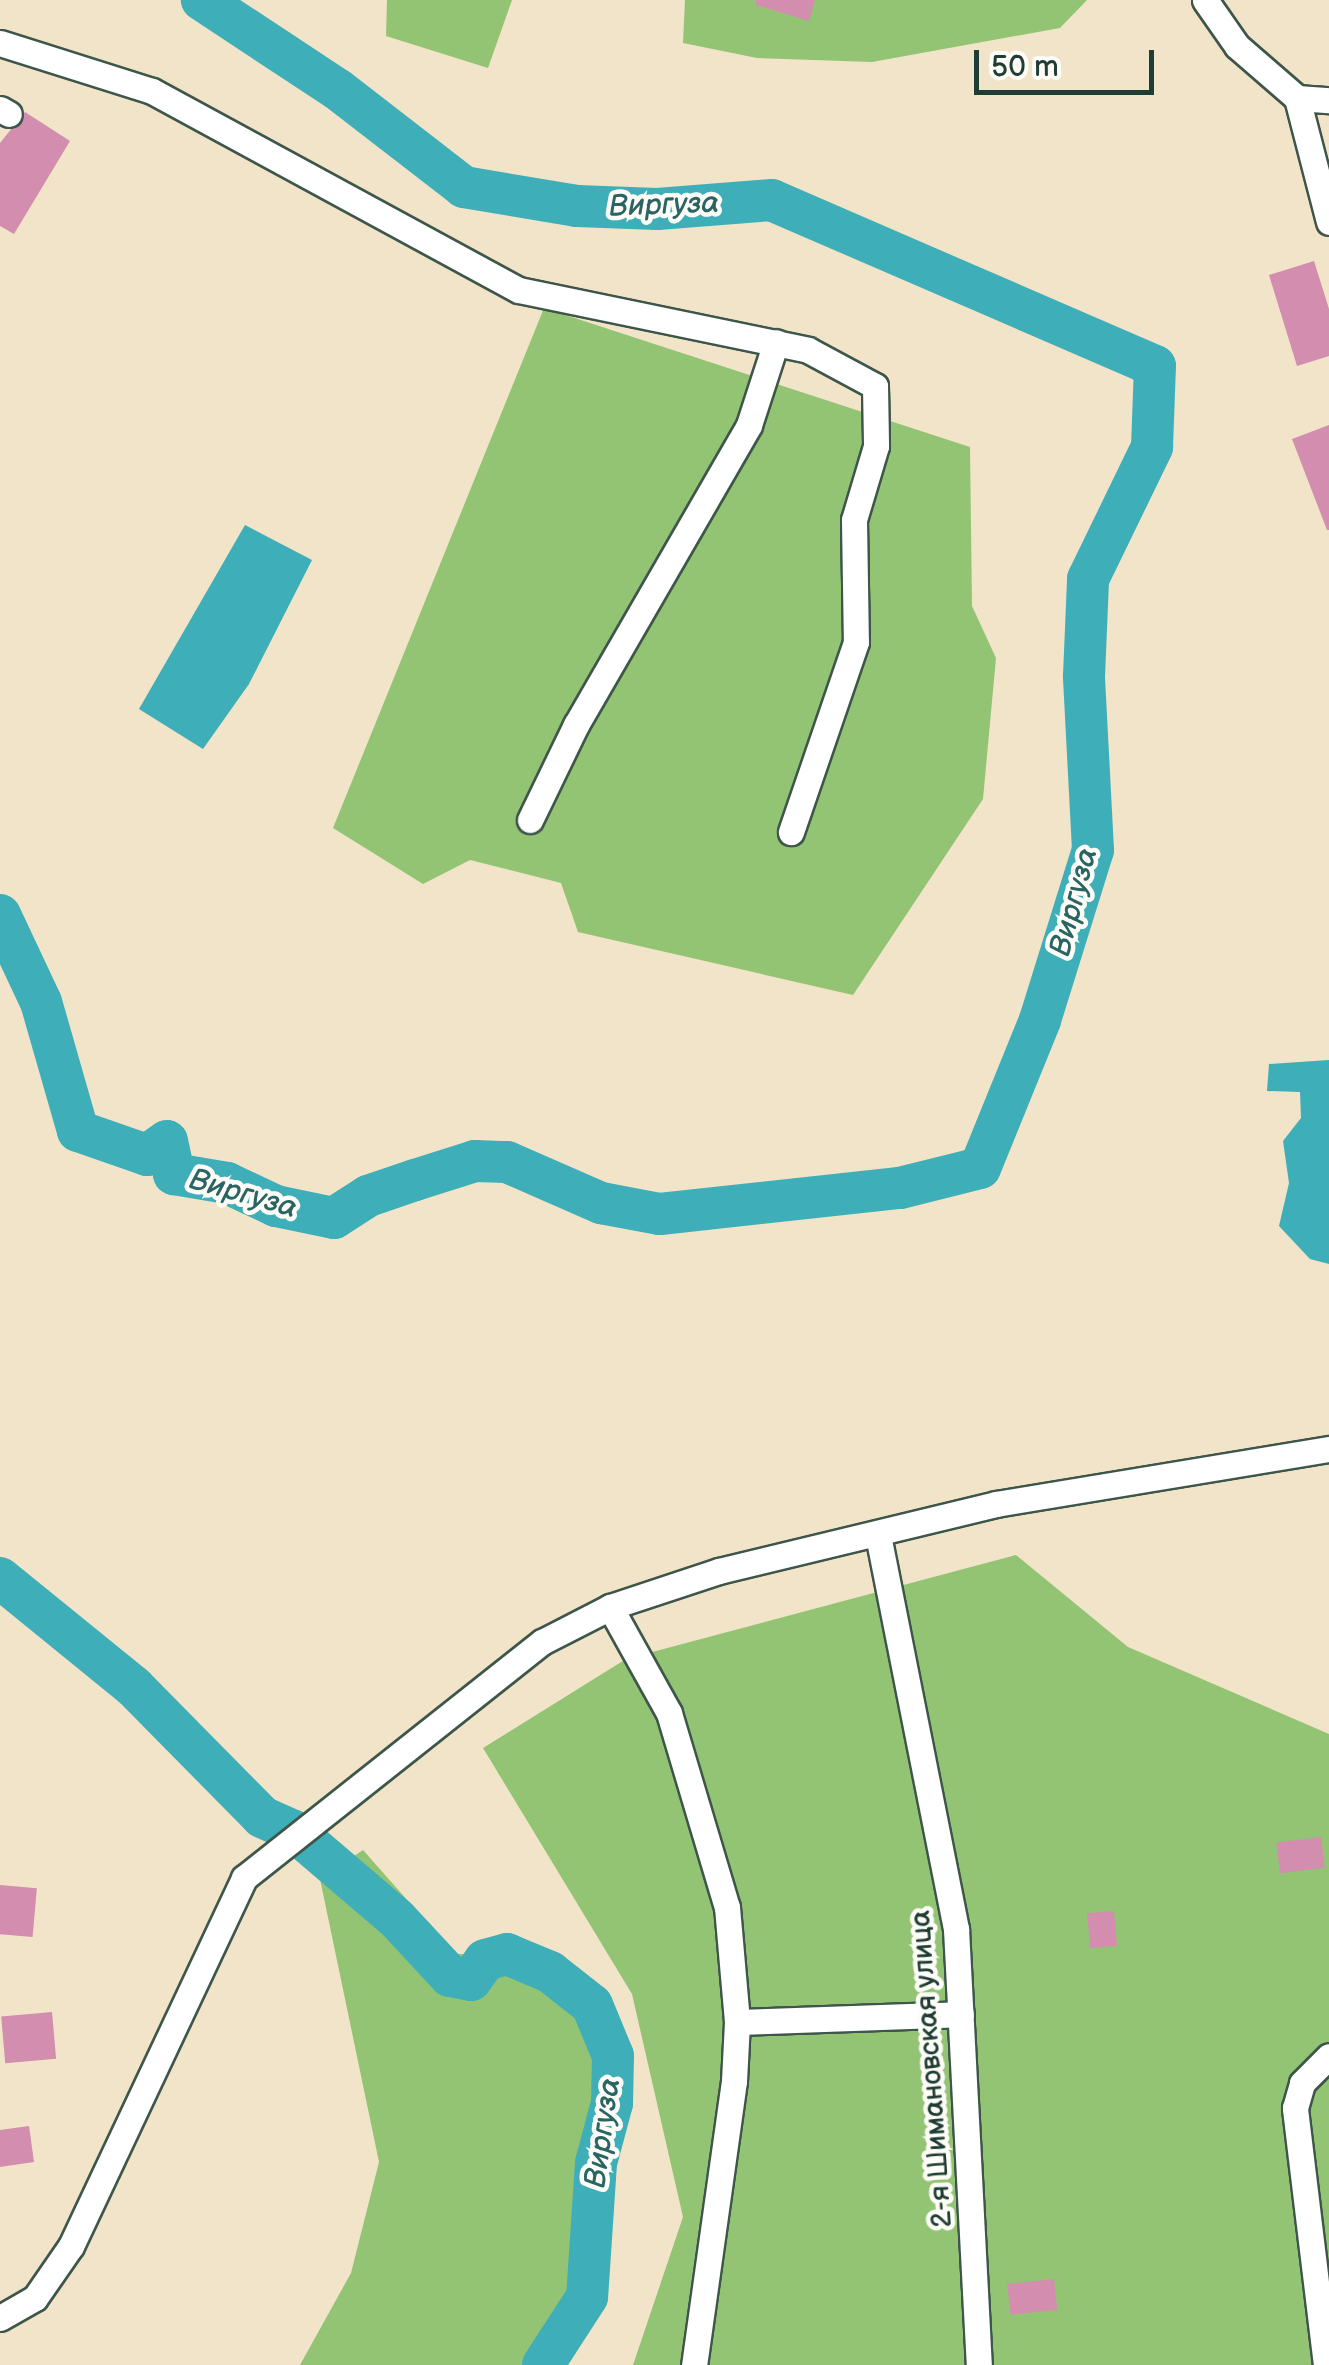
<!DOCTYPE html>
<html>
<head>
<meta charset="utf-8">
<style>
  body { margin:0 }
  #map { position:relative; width:1329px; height:2365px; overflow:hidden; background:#f1e4c8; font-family:"Balsamiq Sans",sans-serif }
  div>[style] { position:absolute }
  .green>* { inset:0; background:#93c474 }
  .water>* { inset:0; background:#3eaeb9 }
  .river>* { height:42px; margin:-21px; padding:0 21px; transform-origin:21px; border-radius:21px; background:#3eaeb9 }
  .building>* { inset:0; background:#d28daf; transform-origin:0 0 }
  .roads { filter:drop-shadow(2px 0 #3e564a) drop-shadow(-2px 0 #3e564a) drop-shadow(0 2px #3e564a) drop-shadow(0 -2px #3e564a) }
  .minor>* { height:25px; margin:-12.5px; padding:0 12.5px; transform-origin:12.5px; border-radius:12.5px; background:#fff }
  span { translate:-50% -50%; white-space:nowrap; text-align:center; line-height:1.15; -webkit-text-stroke:9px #fdfcf7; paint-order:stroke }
  .street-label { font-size:28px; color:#1f3d34 }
  .water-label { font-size:30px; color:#2a6563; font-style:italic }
  .scale { position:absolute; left:974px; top:50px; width:180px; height:45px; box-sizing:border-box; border:5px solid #1f3d34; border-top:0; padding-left:12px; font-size:30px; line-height:35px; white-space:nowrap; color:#1f3d34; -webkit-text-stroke:8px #fdfcf7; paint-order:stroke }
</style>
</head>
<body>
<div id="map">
  <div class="green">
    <i style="clip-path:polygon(387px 0,512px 0,488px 68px,386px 36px)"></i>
    <i style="clip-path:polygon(685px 0,1087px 0,1060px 28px,872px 62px,757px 58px,683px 43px)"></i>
    <i style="clip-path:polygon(544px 308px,970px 447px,972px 606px,996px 658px,983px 799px,853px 995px,578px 932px,561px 883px,470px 860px,423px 884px,333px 828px)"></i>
    <i style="clip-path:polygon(1016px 1555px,1128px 1647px,1329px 1734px,1329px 2365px,633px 2365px,683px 2217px,632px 1994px,483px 1748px,626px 1659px)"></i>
    <i style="clip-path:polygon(363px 1850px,455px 1954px,507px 1954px,550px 1972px,592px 2005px,613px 2056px,612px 2103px,589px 2232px,587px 2297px,543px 2365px,300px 2365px,351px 2273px,379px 2162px,320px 1879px)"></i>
  </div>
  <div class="water">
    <i style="clip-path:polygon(245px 525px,312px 560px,249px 684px,203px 749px,139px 709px)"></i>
    <i style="clip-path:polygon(1329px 1060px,1329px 1264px,1310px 1259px,1279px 1226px,1289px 1183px,1283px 1141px,1301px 1118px,1300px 1092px,1267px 1091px,1269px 1064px)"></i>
  </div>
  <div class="river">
    <i style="left:0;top:915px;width:96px;rotate:64.8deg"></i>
    <i style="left:41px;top:1002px;width:134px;rotate:74deg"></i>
    <i style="left:78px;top:1131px;width:73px;rotate:19.2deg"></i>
    <i style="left:147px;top:1155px;width:24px;rotate:-35deg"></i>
    <i style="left:167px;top:1141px;width:34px;rotate:78deg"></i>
    <i style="left:174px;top:1174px;width:54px;rotate:9.6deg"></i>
    <i style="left:227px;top:1183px;width:54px;rotate:25.1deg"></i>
    <i style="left:276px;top:1206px;width:59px;rotate:11.7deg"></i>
    <i style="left:334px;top:1218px;width:40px;rotate:-32.9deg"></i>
    <i style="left:368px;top:1196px;width:50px;rotate:-18.8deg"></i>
    <i style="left:415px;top:1180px;width:63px;rotate:-17.6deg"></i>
    <i style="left:475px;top:1161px;width:32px;rotate:2deg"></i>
    <i style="left:507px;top:1162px;width:103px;rotate:23.6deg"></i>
    <i style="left:601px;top:1203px;width:60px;rotate:10.6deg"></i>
    <i style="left:660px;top:1214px;width:241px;rotate:-6.2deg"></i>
    <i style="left:900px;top:1188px;width:82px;rotate:-14deg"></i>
    <i style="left:980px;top:1168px;width:160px;rotate:-67.9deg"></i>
    <i style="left:1040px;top:1020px;width:178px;rotate:-72.7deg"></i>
    <i style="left:1093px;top:850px;width:174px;rotate:-93deg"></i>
    <i style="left:1084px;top:676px;width:97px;rotate:-87.6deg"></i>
    <i style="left:1088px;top:579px;width:147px;rotate:-64.1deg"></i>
    <i style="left:1152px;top:447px;width:81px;rotate:-87.9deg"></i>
    <i style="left:1155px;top:366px;width:417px;rotate:-156.6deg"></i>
    <i style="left:772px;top:200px;width:115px;rotate:175.5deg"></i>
    <i style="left:657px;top:209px;width:80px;rotate:-177.9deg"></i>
    <i style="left:577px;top:206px;width:115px;rotate:-170.5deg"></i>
    <i style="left:464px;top:187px;width:160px;rotate:-142.3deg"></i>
    <i style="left:337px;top:89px;width:162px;rotate:-146.6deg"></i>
    <i style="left:0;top:1578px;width:173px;rotate:39.1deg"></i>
    <i style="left:134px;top:1687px;width:182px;rotate:45.4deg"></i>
    <i style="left:262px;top:1817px;width:35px;rotate:24deg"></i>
    <i style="left:294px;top:1831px;width:135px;rotate:40.5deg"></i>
    <i style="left:397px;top:1919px;width:78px;rotate:47.1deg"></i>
    <i style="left:450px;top:1976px;width:21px;rotate:11deg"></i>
    <i style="left:471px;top:1980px;width:24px;rotate:-55deg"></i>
    <i style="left:485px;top:1960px;width:23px;rotate:-15deg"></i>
    <i style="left:507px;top:1954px;width:47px;rotate:22.7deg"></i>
    <i style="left:550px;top:1972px;width:53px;rotate:38.2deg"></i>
    <i style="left:592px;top:2005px;width:55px;rotate:67.6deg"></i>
    <i style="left:613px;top:2056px;width:47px;rotate:91.2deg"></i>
    <i style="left:612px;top:2103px;width:62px;rotate:104.9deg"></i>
    <i style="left:596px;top:2163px;width:134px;rotate:93.8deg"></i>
    <i style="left:587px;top:2297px;width:81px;rotate:122.9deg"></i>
  </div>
  <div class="building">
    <i style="clip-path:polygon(756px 0,815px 0,809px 21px,756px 5px)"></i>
    <i style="clip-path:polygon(25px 112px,70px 141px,14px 234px,0 226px,0 143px)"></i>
    <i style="clip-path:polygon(1314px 261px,1329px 309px,1329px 356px,1297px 366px,1269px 275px)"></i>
    <i style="clip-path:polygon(1329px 425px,1329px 530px,1327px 530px,1292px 439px)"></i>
    <i style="left:1321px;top:1837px;width:31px;height:45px;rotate:83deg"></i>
    <i style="left:0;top:1885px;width:37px;height:49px;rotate:5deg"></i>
    <i style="left:1114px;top:1911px;width:35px;height:27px;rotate:85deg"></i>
    <i style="left:52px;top:2012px;width:47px;height:51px;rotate:85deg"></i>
    <i style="clip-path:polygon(29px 2126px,34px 2162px,0 2167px,0 2130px)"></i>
    <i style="left:1054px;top:2279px;width:31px;height:47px;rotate:84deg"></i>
  </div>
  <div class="roads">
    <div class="minor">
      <i style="left:1205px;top:0;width:56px;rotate:55.2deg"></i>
      <i style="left:1237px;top:46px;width:79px;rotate:40.9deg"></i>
      <i style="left:1297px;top:98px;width:32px;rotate:4deg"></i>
      <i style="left:0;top:43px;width:159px;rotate:17.5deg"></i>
      <i style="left:152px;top:91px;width:417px;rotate:28.5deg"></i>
      <i style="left:519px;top:290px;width:295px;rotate:11.7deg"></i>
      <i style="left:808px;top:350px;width:76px;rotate:28.2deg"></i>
      <i style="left:875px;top:386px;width:60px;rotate:89deg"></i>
      <i style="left:876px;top:446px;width:77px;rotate:106.6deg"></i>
      <i style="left:854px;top:520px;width:122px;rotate:89.1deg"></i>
      <i style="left:856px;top:642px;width:201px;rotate:108.9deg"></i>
      <i style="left:1297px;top:98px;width:128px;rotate:75.5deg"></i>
      <i style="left:0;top:109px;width:10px;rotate:29deg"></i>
      <i style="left:530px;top:820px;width:106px;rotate:-64.2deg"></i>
      <i style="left:576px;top:725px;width:346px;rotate:-60deg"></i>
      <i style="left:749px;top:425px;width:87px;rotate:-72deg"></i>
      <i style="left:878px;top:1535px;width:402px;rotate:78.8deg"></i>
      <i style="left:956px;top:1929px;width:437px;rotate:87deg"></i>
      <i style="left:610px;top:1607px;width:121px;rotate:60.9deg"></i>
      <i style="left:669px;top:1713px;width:202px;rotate:73.4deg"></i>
      <i style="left:727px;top:1907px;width:115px;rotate:85deg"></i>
      <i style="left:737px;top:2022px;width:59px;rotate:92.9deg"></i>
      <i style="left:734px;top:2081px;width:287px;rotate:98deg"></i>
      <i style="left:737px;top:2022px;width:224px;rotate:-2deg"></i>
      <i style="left:0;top:2318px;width:40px;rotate:-29.7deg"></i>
      <i style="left:35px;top:2298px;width:63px;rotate:-55.3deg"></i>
      <i style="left:71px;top:2246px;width:407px;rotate:-64.8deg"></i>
      <i style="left:244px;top:1878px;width:380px;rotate:-38.4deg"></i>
      <i style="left:542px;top:1642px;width:76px;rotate:-27.2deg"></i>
      <i style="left:610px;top:1607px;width:115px;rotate:-18.3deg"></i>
      <i style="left:719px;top:1571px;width:285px;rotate:-13.6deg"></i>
      <i style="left:996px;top:1504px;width:338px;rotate:-9.4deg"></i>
      <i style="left:1326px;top:2365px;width:259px;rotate:-96.9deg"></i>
      <i style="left:1295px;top:2108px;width:26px;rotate:-74deg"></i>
      <i style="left:1302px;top:2083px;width:38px;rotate:-45deg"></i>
    </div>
  </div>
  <div class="street-label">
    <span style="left:932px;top:2069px;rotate:-94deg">2-я Шимановская улица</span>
  </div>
  <div class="water-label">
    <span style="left:664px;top:205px;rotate:-2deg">Виргуза</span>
    <span style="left:1074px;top:902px;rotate:-75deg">Виргуза</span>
    <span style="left:243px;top:1194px;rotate:16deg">Виргуза</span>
    <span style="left:603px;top:2133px;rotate:-82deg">Виргуза</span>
  </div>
  <div class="scale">50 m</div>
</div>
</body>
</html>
